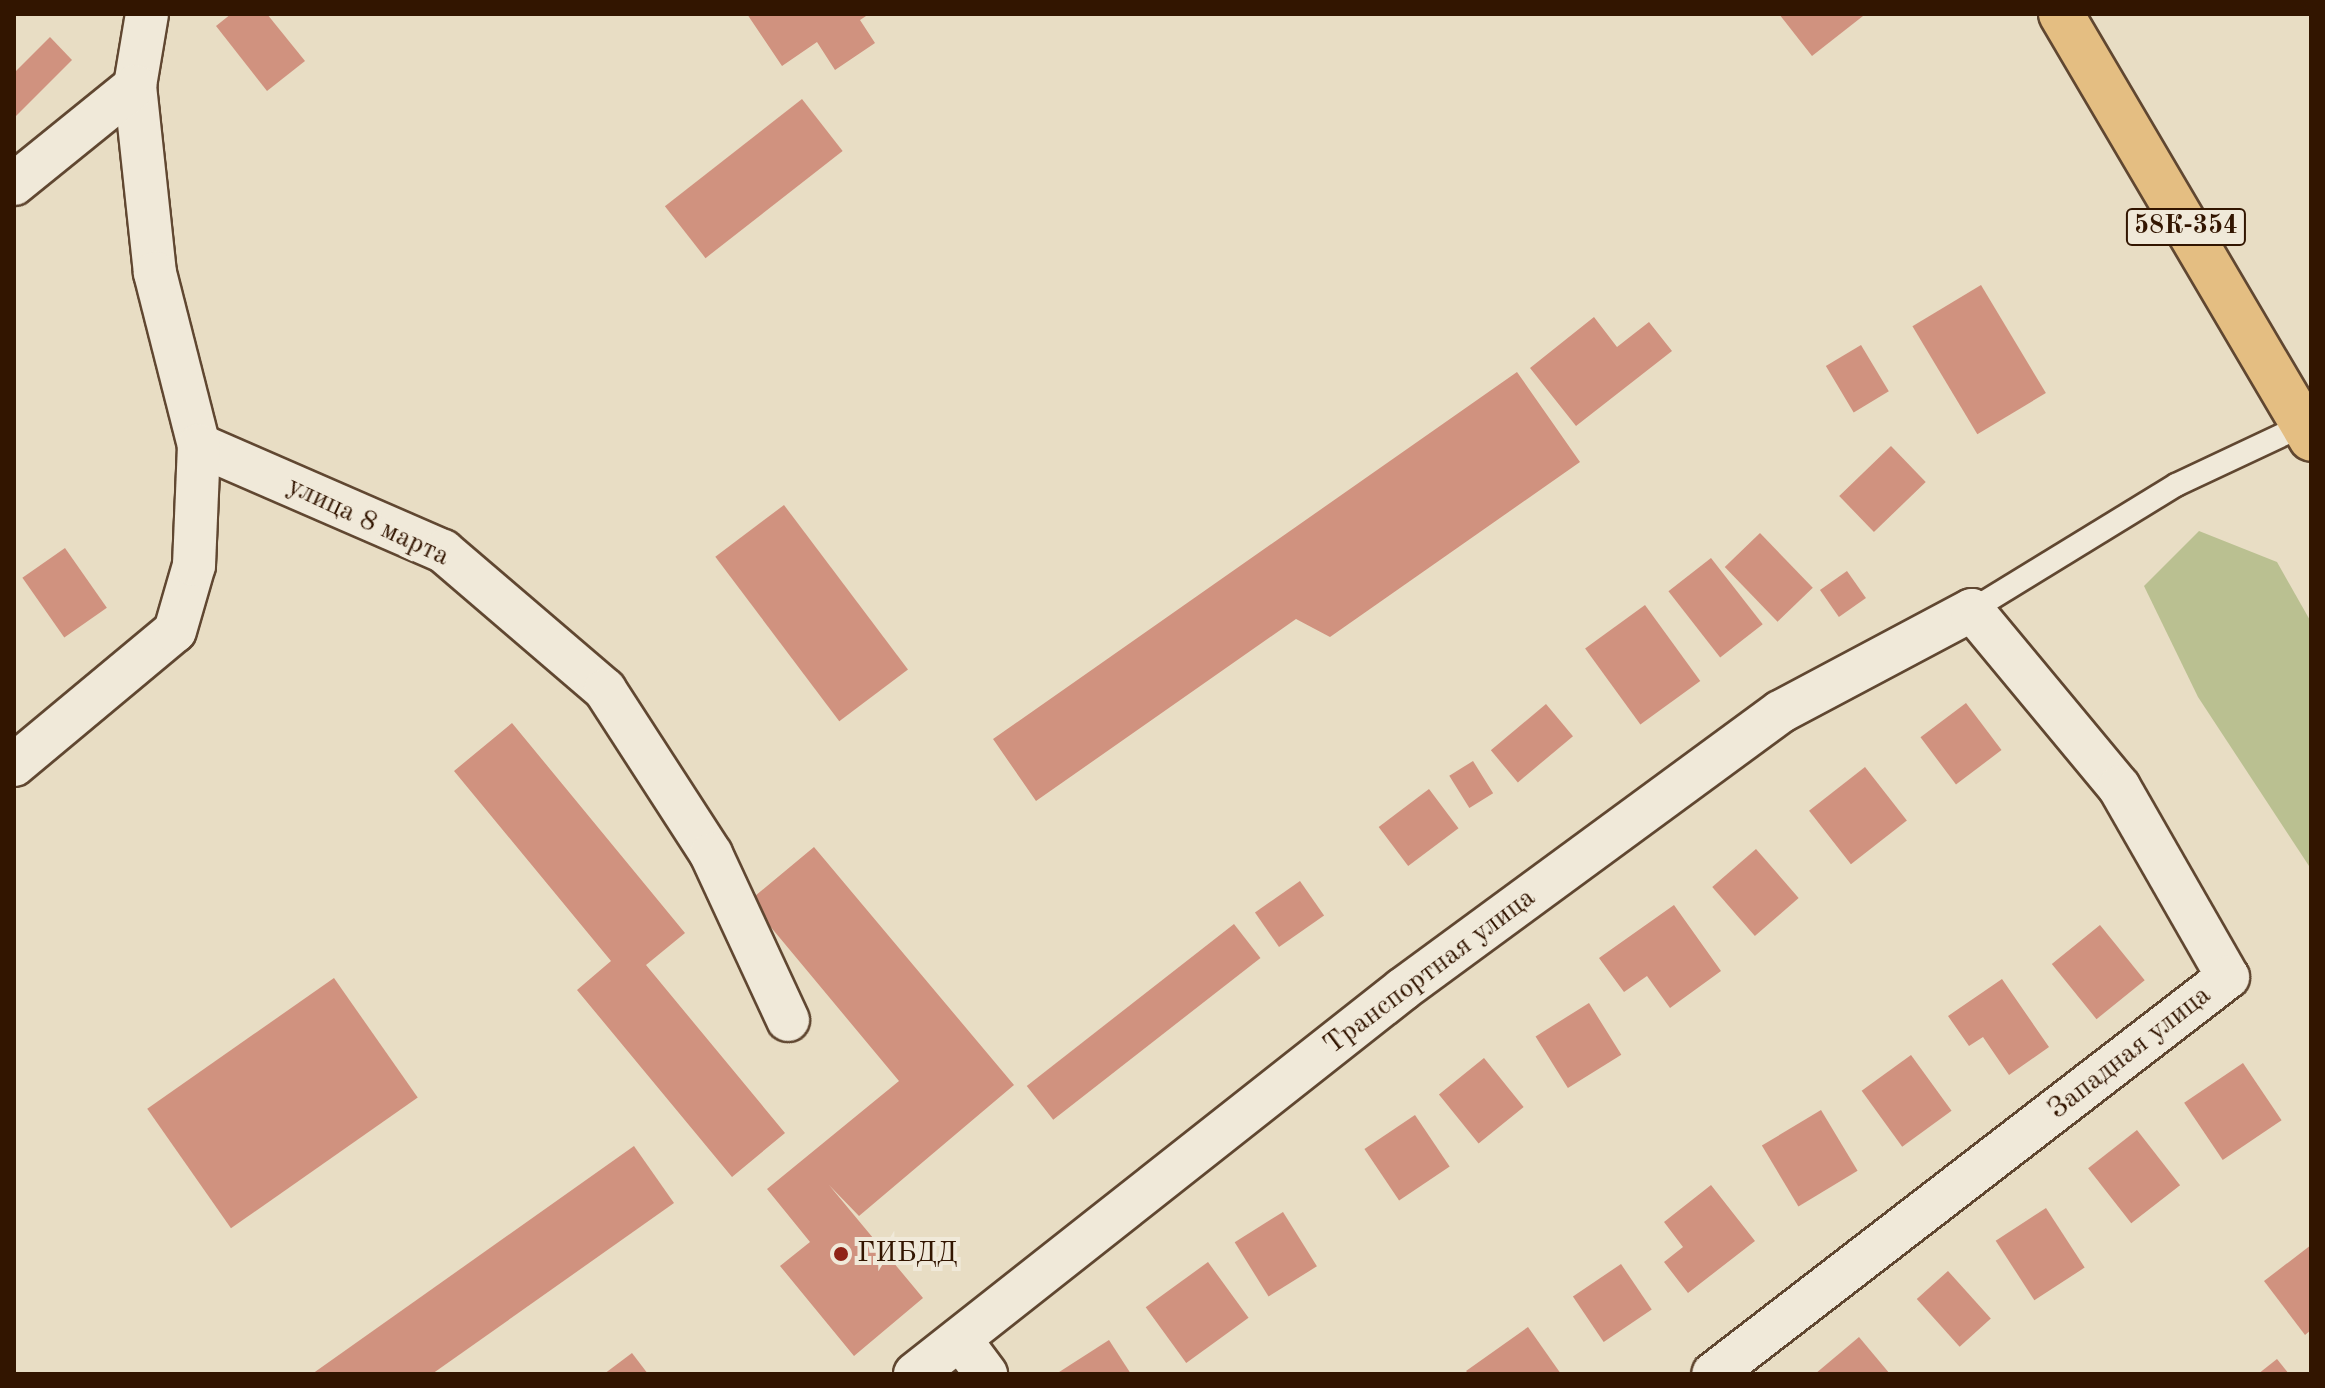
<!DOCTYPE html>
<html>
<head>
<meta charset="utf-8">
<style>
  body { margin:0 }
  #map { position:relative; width:2325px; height:1388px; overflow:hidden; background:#e8ddc4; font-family:"Old Standard TT",serif }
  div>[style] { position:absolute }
  .green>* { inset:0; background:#bac091 }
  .building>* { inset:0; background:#d0927f; transform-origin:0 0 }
  .roads { filter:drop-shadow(2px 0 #604731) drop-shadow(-2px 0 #604731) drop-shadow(0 2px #604731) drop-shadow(0 -2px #604731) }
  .lane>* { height:22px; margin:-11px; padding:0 11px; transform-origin:11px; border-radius:11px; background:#f0e9d9 }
  .street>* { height:42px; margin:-21px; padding:0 21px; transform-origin:21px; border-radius:21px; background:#f0e9d9 }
  .primary>* { height:44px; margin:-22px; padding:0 22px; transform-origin:22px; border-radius:22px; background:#e4be82 }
  .dots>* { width:22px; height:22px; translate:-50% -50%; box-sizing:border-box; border:4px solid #f0e9d9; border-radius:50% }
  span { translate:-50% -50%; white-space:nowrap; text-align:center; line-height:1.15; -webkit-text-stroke:8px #f0e9d9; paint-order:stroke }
  .shield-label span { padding:2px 6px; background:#f0e9d9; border:2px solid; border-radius:6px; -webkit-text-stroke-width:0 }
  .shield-label { font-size:26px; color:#321500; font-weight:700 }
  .street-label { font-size:28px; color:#321500 }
  .poi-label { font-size:28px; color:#321500 }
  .left { translate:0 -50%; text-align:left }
  .frame { position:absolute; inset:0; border:16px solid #321500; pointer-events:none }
</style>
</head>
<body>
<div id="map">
  <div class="green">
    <i style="clip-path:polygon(2199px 531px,2277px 562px,2311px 622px,2311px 869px,2198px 697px,2144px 586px)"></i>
  </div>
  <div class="building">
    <i style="clip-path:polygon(231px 14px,267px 14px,305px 61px,267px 91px,216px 26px)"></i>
    <i style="clip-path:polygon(747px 14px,869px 14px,860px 20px,875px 43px,835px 70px,817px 42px,782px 66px)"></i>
    <i style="clip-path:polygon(1779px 14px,1861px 14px,1863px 16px,1812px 56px)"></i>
    <i style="clip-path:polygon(50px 37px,72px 60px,14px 118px,14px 73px)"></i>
    <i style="left:802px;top:99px;width:66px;height:174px;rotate:52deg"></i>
    <i style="left:1981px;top:285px;width:126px;height:80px;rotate:59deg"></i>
    <i style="clip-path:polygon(1594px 317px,1617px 347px,1649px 322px,1672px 351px,1576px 426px,1530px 368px)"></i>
    <i style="left:1861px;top:345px;width:54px;height:41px;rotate:59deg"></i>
    <i style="clip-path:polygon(1517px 372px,1580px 462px,1330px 637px,1296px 619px,1036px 801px,993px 739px)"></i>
    <i style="left:1891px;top:446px;width:50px;height:72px;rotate:46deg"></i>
    <i style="left:784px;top:505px;width:206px;height:86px;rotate:53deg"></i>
    <i style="left:1760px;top:533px;width:76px;height:49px;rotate:46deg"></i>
    <i style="left:65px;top:548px;width:73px;height:52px;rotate:55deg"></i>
    <i style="left:1711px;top:558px;width:84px;height:54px;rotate:52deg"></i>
    <i style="left:1847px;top:571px;width:33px;height:33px;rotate:55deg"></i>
    <i style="left:1645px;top:605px;width:94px;height:74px;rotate:54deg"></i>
    <i style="left:1966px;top:703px;width:59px;height:57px;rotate:53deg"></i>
    <i style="left:1546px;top:704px;width:42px;height:72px;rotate:50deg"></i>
    <i style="clip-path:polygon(512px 723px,685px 933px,646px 965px,785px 1133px,732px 1177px,577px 990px,611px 961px,454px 771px)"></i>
    <i style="left:1473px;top:761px;width:38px;height:28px;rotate:58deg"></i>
    <i style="left:1865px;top:767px;width:68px;height:71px;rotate:52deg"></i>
    <i style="left:1429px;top:789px;width:49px;height:63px;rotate:53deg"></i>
    <i style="clip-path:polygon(814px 847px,1014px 1085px,859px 1216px,829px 1185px,923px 1298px,854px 1356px,780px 1266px,810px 1242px,767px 1189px,899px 1081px,749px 901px)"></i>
    <i style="left:1756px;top:849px;width:65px;height:58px;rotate:49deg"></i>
    <i style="left:1300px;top:881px;width:42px;height:55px;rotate:55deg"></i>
    <i style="clip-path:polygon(1674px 905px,1721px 971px,1670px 1008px,1647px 976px,1624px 992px,1599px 958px)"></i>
    <i style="left:1234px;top:924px;width:43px;height:263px;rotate:52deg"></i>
    <i style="left:2100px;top:925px;width:71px;height:62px;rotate:51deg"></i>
    <i style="left:334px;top:978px;width:146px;height:228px;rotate:55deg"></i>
    <i style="clip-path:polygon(2002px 979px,2049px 1047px,2009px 1075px,1983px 1037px,1969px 1046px,1948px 1016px)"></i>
    <i style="left:1589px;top:1003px;width:61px;height:63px;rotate:58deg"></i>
    <i style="left:1911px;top:1055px;width:69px;height:61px;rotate:54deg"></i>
    <i style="left:1484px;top:1058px;width:63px;height:58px;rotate:51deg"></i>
    <i style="left:2243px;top:1063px;width:69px;height:71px;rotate:56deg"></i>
    <i style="left:1821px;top:1110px;width:71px;height:69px;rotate:59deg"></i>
    <i style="left:1415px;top:1115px;width:62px;height:61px;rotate:56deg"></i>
    <i style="left:2137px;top:1130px;width:70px;height:62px;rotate:52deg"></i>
    <i style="clip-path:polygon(634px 1146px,674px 1203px,432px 1374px,312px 1374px)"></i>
    <i style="clip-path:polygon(1711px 1185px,1755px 1241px,1688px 1293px,1664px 1262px,1683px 1247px,1664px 1222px)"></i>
    <i style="left:2046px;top:1208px;width:71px;height:60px;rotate:57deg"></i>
    <i style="left:1283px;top:1212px;width:64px;height:57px;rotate:58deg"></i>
    <i style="clip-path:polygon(2311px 1245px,2311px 1330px,2305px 1335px,2264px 1281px)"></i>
    <i style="left:1208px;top:1262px;width:69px;height:77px;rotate:54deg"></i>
    <i style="left:1621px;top:1264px;width:55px;height:58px;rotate:56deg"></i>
    <i style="left:1948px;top:1271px;width:64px;height:42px;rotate:48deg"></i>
    <i style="clip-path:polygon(1528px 1327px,1561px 1374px,1469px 1374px,1466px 1371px)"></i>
    <i style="clip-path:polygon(1859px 1337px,1890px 1374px,1815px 1374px)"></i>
    <i style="clip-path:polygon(1109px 1340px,1131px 1374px,1056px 1374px)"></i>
    <i style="clip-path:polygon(632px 1353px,648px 1374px,604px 1374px)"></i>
    <i style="clip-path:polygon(2277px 1359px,2289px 1374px,2258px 1374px)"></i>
  </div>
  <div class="roads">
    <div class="lane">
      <i style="left:1972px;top:610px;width:239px;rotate:-31.5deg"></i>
      <i style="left:2176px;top:485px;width:148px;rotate:-25.2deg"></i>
    </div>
    <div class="street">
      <i style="left:147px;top:14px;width:73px;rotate:99.5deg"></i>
      <i style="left:135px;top:86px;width:188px;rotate:83.9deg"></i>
      <i style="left:155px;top:273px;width:178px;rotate:75.7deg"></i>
      <i style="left:199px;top:445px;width:266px;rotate:23.5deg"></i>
      <i style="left:443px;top:551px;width:213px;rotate:40.6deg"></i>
      <i style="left:605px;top:690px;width:195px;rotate:57.1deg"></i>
      <i style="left:711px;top:854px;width:183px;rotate:65.1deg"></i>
      <i style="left:14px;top:184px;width:156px;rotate:-39deg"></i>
      <i style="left:14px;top:765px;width:209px;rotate:-39.8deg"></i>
      <i style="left:175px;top:631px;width:69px;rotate:-73.9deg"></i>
      <i style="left:194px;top:565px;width:120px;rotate:-87.6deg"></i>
      <i style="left:960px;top:1339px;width:44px;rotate:53.4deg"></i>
      <i style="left:915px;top:1374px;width:622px;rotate:-38.27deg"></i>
      <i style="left:1403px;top:989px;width:468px;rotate:-36.3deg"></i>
      <i style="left:1780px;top:712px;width:217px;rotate:-28deg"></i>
      <i style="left:1972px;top:610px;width:230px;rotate:50.3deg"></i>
      <i style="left:2119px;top:787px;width:219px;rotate:60.2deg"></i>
      <i style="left:2228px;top:977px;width:650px;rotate:142.37deg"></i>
    </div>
    <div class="primary">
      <i style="left:2061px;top:14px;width:493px;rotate:59.5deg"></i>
    </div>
  </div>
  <div class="dots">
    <i style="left:841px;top:1254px;background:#8f2418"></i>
  </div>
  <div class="shield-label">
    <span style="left:2186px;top:227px">58К-354</span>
  </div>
  <div class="street-label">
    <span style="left:368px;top:522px;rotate:25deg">улица 8 марта</span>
    <span style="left:1430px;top:972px;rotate:-37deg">Транспортная улица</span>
    <span style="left:2130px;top:1053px;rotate:-38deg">Западная улица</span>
  </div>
  <div class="poi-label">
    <span class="left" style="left:857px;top:1254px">ГИБДД</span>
  </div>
  <div class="frame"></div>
</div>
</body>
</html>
